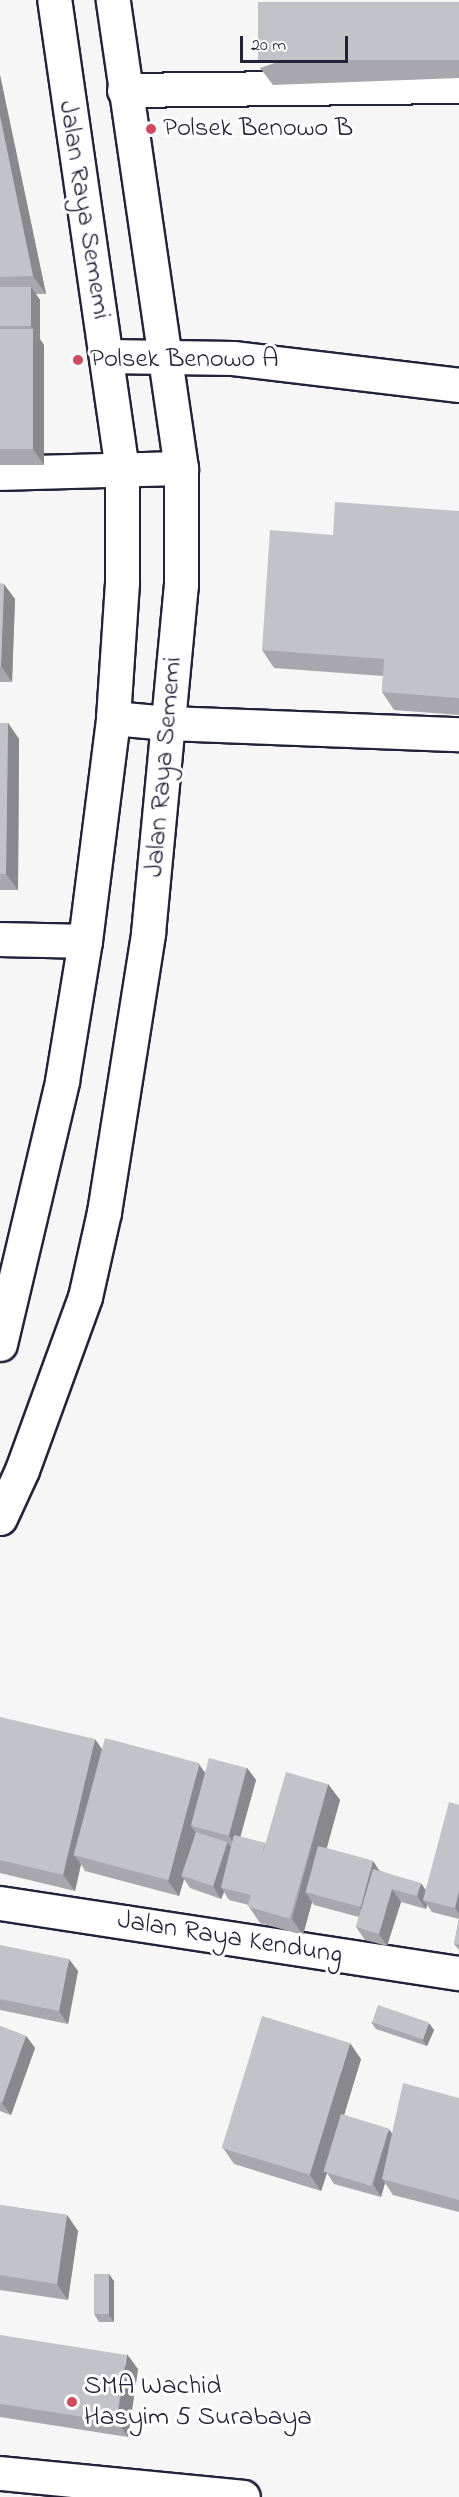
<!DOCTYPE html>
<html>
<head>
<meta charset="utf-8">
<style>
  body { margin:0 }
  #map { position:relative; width:459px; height:2497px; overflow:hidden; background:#f6f6f7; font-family:"Indie Flower",sans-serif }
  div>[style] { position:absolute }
  .roads { filter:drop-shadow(2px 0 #22223b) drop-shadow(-2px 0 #22223b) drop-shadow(0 2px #22223b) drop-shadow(0 -2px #22223b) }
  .minor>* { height:33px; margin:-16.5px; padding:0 16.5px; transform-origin:16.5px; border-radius:16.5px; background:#fff }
  .major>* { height:33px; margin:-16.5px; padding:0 16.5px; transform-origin:16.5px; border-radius:16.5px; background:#fff }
  .wall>* { inset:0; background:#a7a7ad }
  .shaded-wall>* { inset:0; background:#88888d }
  .building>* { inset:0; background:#c2c2c9; transform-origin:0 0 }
  .dots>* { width:16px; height:16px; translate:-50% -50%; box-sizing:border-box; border:3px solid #fff; border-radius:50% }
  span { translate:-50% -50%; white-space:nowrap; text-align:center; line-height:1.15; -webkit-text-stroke:6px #fff; paint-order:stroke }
  .poi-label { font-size:27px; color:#22223b }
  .left { translate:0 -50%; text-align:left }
  .street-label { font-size:27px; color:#22223b }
  .scale { position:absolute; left:240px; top:36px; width:108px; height:27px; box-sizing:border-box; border:3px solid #22223b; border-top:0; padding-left:8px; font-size:18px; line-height:21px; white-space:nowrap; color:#22223b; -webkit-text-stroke:4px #fff; paint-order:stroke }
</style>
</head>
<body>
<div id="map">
  <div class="roads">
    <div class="minor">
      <i style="left:124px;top:90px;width:335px;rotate:-0.7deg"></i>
      <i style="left:106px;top:356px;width:127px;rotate:0.9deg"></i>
      <i style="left:233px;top:358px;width:228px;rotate:6.8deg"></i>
      <i style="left:0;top:473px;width:181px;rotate:-1.6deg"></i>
      <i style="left:168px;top:723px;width:291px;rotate:2.2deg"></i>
      <i style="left:0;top:939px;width:85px;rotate:1.3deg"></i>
      <i style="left:0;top:2473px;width:244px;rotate:5.6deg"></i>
    </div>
    <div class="major">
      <i style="left:113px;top:718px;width:55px;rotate:5.2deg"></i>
      <i style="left:0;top:1344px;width:270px;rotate:-76.7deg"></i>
      <i style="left:62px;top:1081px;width:142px;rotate:-80.7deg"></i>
      <i style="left:85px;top:941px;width:225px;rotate:-82.8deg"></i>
      <i style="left:113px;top:718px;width:137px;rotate:-86.2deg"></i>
      <i style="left:122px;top:581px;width:111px;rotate:-90deg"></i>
      <i style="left:122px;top:470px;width:475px;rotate:-98.2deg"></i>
      <i style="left:0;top:1518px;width:53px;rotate:-65.4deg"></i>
      <i style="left:22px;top:1470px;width:184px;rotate:-70deg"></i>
      <i style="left:85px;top:1297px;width:87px;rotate:-77.4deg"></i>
      <i style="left:104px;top:1212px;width:282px;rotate:-81deg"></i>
      <i style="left:148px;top:933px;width:350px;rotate:-84.6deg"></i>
      <i style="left:181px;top:585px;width:117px;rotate:-90deg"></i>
      <i style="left:181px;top:468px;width:473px;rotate:-98.3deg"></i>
      <i style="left:0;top:1903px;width:464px;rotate:8.7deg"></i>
    </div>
  </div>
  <div class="wall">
    <i style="clip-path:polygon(459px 2px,459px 78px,273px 85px,260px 68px)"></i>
    <i style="clip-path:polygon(0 75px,46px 294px,36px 294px,40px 300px,40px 339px,44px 345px,44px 465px,0 465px)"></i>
    <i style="clip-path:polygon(459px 511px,459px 715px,394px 710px,382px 692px,383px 676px,274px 668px,262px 650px,333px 535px)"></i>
    <i style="clip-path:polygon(0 583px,15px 599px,12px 682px,0 682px)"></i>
    <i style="clip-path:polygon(0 723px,8px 723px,19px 739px,18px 890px,0 890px)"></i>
    <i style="clip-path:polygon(0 1717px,102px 1749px,205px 1773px,247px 1768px,256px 1780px,240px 1837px,265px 1843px,266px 1845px,328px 1784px,340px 1800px,326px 1848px,373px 1861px,379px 1870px,426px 1890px,459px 1805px,459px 1950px,454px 1944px,459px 1919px,432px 1912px,427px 1905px,426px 1909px,401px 1902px,387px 1946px,365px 1940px,356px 1927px,359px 1917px,314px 1905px,312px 1902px,303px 1935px,260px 1923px,249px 1907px,249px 1905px,229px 1900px,224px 1892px,221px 1899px,190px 1888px,184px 1879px,179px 1896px,85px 1871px,81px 1864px,75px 1891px,0 1873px)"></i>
    <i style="clip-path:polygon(0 1945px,78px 1971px,68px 2024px,0 2010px)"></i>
    <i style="clip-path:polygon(371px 2022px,434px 2030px,427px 2046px,376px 2029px)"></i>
    <i style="clip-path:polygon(0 2026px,26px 2036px,35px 2048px,11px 2115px,0 2111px)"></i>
    <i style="clip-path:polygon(361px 2059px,344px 2115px,392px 2134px,459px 2098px,459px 2212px,393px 2195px,385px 2183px,381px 2197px,334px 2184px,327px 2173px,321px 2191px,234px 2164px,223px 2148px)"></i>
    <i style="clip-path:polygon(0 2205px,67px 2215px,78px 2231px,68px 2300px,0 2290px)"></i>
    <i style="clip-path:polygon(114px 2281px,114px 2322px,99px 2322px,94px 2314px)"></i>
    <i style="clip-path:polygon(0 2335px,138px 2369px,128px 2437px,0 2417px)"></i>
  </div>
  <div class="shaded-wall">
    <i style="clip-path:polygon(0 75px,46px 294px,33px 276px,0 116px)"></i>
    <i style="clip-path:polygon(31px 287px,40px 300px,40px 339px,31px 326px)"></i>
    <i style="clip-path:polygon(33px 329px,44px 345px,44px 465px,33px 449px)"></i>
    <i style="clip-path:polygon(4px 584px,15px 599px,12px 682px,1px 666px)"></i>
    <i style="clip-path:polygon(8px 723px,19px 739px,18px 890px,6px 874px)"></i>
    <i style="clip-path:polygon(95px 1739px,106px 1755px,74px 1855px,81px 1864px,75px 1891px,63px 1875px)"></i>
    <i style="clip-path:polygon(199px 1764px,210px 1780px,191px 1826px,196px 1833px,181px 1876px,184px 1879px,179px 1896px,168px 1881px)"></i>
    <i style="clip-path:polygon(247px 1768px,256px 1780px,237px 1849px,229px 1836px)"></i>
    <i style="clip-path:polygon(328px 1784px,340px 1800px,314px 1895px,305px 1892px,312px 1902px,303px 1935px,292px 1919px)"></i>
    <i style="clip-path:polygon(227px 1842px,236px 1854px,221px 1887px,224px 1892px,221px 1899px,213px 1886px)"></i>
    <i style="clip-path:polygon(373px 1861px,381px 1874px,369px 1920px,360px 1908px)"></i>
    <i style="clip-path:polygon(421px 1883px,429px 1895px,423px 1900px,427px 1905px,426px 1909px,417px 1896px)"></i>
    <i style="clip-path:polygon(392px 1889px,401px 1902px,387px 1946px,379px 1934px)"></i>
    <i style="clip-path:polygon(459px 1891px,459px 1914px,455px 1908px)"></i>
    <i style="clip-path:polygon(69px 1959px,78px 1971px,68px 2024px,59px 2011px)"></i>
    <i style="clip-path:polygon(429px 2023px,434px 2030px,427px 2046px,422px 2039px)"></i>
    <i style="clip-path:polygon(26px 2036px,35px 2048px,11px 2115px,2px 2103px)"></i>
    <i style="clip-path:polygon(350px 2043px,361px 2059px,327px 2172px,326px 2172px,327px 2173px,321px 2191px,310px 2175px)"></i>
    <i style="clip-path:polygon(389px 2129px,398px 2142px,382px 2179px,385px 2183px,381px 2197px,373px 2184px)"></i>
    <i style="clip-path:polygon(67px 2215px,78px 2231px,68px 2300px,57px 2284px)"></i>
    <i style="clip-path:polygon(109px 2274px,114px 2281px,114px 2322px,109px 2315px)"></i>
    <i style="clip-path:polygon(127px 2354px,138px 2369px,128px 2437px,117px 2421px)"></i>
  </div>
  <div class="building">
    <i style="left:459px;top:2px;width:58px;height:201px;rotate:90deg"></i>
    <i style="clip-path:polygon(0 116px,33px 276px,0 277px)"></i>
    <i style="left:0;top:287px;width:31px;height:39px"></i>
    <i style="left:0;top:329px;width:33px;height:120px"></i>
    <i style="clip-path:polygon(335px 502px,459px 511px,459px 698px,382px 692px,384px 659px,262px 650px,270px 530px,333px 535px)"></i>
    <i style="clip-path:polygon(0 583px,4px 584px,1px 666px,0 666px)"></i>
    <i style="clip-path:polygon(0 723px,8px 723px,6px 874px,0 874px)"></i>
    <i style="clip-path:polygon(0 1717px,95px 1739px,63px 1875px,0 1860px)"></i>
    <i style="left:105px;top:1738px;width:98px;height:121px;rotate:15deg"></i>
    <i style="left:209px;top:1758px;width:39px;height:70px;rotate:15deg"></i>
    <i style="left:286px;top:1772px;width:44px;height:140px;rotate:16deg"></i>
    <i style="clip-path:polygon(449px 1802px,459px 1805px,459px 1891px,455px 1908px,423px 1900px)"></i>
    <i style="left:196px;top:1832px;width:33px;height:46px;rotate:18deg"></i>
    <i style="left:234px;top:1835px;width:32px;height:54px;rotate:14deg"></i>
    <i style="left:318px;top:1846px;width:57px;height:48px;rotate:15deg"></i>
    <i style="clip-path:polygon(373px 1869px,421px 1883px,417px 1896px,392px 1889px,379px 1934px,356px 1927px)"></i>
    <i style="clip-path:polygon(459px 1918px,459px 1945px,454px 1944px)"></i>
    <i style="clip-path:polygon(0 1945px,69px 1959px,59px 2011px,0 1999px)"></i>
    <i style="left:378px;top:2005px;width:54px;height:18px;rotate:19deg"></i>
    <i style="left:262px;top:2016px;width:92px;height:138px;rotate:17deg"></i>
    <i style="clip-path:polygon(0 2026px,26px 2036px,2px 2103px,0 2102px)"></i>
    <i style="clip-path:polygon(403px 2083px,459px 2098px,459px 2200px,382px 2179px)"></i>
    <i style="left:341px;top:2114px;width:50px;height:60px;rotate:17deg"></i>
    <i style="clip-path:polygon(0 2205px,67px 2215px,57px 2284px,0 2275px)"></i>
    <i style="left:94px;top:2274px;width:15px;height:40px"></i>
    <i style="left:0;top:2335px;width:128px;height:68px;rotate:9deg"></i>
  </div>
  <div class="dots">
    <i style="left:151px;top:129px;background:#d1495b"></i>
    <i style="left:78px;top:360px;background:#d1495b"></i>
    <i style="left:72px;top:2402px;background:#d1495b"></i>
  </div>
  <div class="poi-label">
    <span class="left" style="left:163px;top:129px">Polsek Benowo B</span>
    <span class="left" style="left:90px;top:360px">Polsek Benowo A</span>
    <span class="left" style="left:84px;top:2402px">SMA Wachid<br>Hasyim 5 Surabaya</span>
  </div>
  <div class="street-label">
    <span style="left:84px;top:210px;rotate:81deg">Jalan Raya Sememi</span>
    <span style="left:164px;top:767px;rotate:-85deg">Jalan Raya Sememi</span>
    <span style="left:230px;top:1938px;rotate:9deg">Jalan Raya Kendung</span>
  </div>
  <div class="scale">20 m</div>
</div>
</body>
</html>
